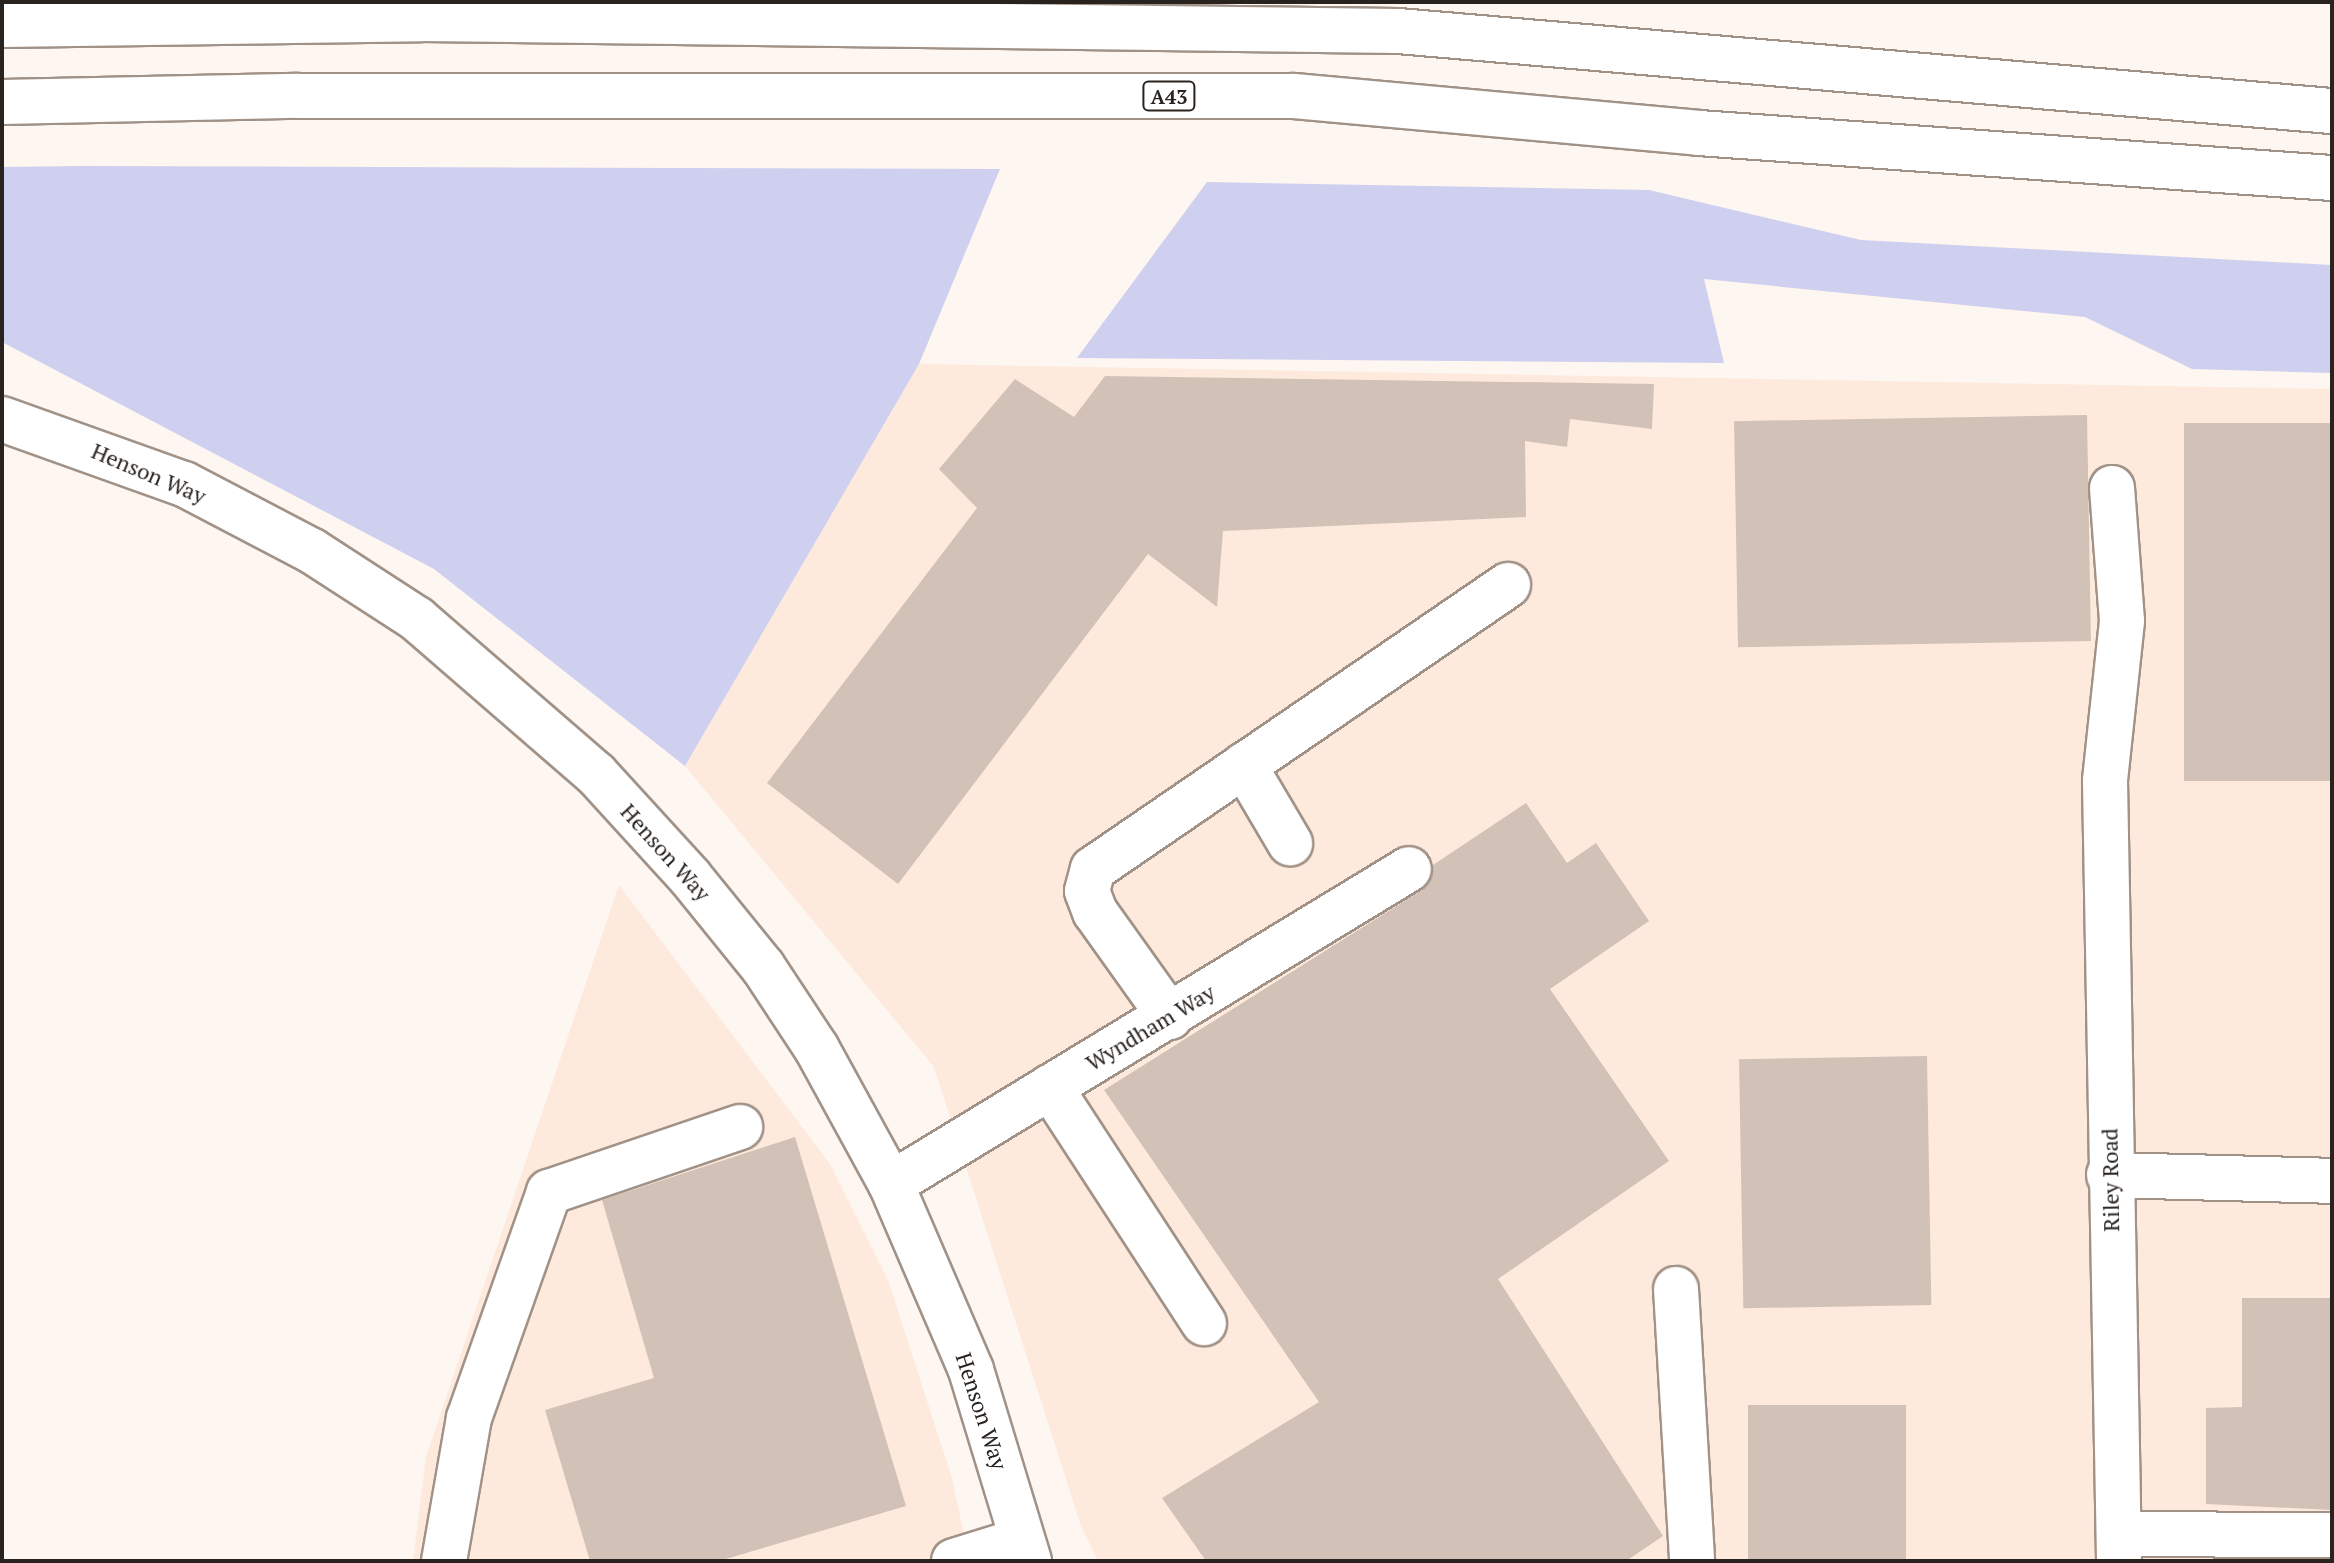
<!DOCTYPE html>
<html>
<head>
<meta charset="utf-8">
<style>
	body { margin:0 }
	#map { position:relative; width:2334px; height:1563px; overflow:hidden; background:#fdf6f1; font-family:"PT Serif",serif }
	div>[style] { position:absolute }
	.built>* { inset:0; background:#fdeadd }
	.green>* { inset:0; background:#cfcfef }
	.building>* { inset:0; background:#d1c1b6; transform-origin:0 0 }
	.roads { filter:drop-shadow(2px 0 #a19287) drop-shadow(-2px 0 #a19287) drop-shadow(0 2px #a19287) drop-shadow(0 -2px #a19287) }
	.minor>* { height:44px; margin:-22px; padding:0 22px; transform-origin:22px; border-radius:22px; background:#fff }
	.highway>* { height:44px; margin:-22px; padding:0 22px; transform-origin:22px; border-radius:22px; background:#fff }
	span { translate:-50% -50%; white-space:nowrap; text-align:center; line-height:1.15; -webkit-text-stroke:6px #fff; paint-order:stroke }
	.shield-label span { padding:2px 6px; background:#fff; border:2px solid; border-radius:6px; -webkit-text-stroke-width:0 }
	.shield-label { font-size:20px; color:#29231f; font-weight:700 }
	.street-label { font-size:22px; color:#29231f }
	.frame { position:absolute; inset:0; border:4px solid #29231f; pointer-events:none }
</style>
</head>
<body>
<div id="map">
	<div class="built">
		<i style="clip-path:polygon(919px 364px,2332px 389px,2332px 1561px,1098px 1561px,1081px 1526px,934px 1067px,685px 766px)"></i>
		<i style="clip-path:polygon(619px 885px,830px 1164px,888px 1280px,951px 1475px,970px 1561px,413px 1561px,426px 1457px)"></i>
	</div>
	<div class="green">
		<i style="clip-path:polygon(2px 167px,83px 166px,1000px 169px,919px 364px,685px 766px,434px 569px,2px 342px)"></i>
		<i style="clip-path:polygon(1207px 182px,1649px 190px,1861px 240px,2332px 265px,2332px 373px,2192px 369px,2085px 317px,1704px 279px,1724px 363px,1077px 358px)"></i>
	</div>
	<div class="building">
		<i style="clip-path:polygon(1105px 376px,1654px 384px,1652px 429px,1570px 419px,1567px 447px,1525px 441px,1526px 517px,1223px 531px,1217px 607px,1148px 554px,898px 884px,767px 783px,977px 508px,939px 469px,1015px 379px,1074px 417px)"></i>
		<i style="left:2087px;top:415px;width:226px;height:353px;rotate:89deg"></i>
		<i style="left:2184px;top:423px;width:148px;height:358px"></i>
		<i style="clip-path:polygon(1526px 803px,1567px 863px,1596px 843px,1649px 921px,1550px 989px,1669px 1161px,1498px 1279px,1663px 1536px,1626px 1561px,1206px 1561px,1162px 1498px,1319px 1402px,1104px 1090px,1422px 890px,1433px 865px)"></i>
		<i style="left:1927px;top:1056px;width:249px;height:188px;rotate:89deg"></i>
		<i style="clip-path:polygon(795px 1137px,906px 1506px,719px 1561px,590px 1561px,545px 1410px,654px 1378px,602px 1200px)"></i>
		<i style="clip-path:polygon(2242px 1298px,2332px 1298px,2332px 1510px,2206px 1504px,2206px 1408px,2242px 1407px)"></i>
		<i style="left:1906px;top:1405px;width:156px;height:158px;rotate:90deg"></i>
	</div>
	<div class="roads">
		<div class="minor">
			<i style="left:2px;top:419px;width:193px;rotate:19.7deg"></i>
			<i style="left:184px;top:484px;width:144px;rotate:27.6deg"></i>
			<i style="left:312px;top:551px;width:125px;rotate:32.9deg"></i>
			<i style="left:417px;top:619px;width:237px;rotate:40.9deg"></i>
			<i style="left:596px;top:774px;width:139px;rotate:47.6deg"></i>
			<i style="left:690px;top:877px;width:116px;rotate:51deg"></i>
			<i style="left:763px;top:967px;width:98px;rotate:56.6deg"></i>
			<i style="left:817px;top:1049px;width:154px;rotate:61.3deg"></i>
			<i style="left:891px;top:1184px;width:202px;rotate:66.7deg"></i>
			<i style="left:971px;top:1370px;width:200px;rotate:73.1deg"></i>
			<i style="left:2112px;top:488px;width:133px;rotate:85.7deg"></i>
			<i style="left:2122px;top:621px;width:161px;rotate:96.1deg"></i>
			<i style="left:2105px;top:781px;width:780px;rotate:88.97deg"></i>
			<i style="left:1244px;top:765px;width:91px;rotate:59.5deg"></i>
			<i style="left:1170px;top:1017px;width:129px;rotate:-125.5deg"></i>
			<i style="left:1095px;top:912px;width:22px;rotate:-111deg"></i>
			<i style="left:1087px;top:891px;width:23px;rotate:-75deg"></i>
			<i style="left:1093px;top:869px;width:503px;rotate:-34.39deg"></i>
			<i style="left:1050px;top:1087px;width:282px;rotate:56.9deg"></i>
			<i style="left:2109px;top:1175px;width:223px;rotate:1.5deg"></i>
			<i style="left:891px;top:1184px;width:606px;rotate:-31.3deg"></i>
			<i style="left:1676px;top:1289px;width:272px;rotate:86.6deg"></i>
			<i style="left:2119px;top:1534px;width:213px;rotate:0.3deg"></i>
			<i style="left:444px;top:1561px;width:145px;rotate:-80.1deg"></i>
			<i style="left:469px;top:1418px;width:240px;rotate:-70.5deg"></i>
			<i style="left:549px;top:1192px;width:202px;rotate:-18.8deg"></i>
			<i style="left:954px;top:1561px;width:71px;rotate:-17.2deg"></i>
		</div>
		<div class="highway">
			<i style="left:2px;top:25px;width:420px;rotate:-0.8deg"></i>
			<i style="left:422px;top:19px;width:976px;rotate:0.7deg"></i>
			<i style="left:1398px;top:31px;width:937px;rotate:4.9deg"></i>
			<i style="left:2px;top:102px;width:296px;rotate:-1.2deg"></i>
			<i style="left:298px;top:96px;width:996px"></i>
			<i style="left:1294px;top:96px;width:407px;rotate:5.2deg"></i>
			<i style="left:1699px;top:133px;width:635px;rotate:4.07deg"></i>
		</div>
	</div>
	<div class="shield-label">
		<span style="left:1169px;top:96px">A43</span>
	</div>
	<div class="street-label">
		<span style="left:149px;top:473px;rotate:23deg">Henson Way</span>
		<span style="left:666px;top:852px;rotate:48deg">Henson Way</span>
		<span style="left:1150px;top:1027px;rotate:-31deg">Wyndham Way</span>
		<span style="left:2110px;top:1180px;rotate:-91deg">Riley Road</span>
		<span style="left:982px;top:1411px;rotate:72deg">Henson Way</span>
	</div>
	<div class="frame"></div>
</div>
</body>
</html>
